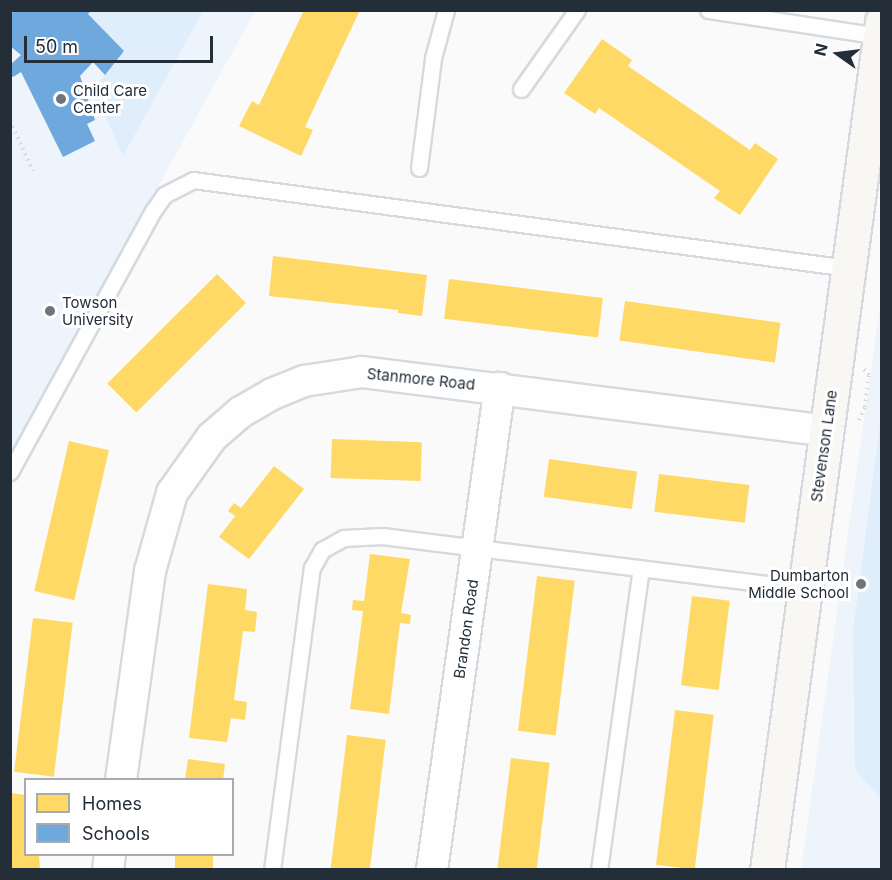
<!DOCTYPE html>
<html>
<head>
<meta charset="utf-8">
<style>
	body { margin:0 }
	#map { position:relative; width:892px; height:880px; overflow:hidden; background:#fafafa; font-family:Inter,sans-serif }
	div>[style] { position:absolute }
	.built>* { inset:0; background:#edf4fc }
	.green>* { inset:0; background:#e0edfb }
	.homes>* { inset:0; background:#ffd966; transform-origin:0 0 }
	.schools>* { inset:0; background:#6fa8dc }
	.path>* { height:4px; margin-top:-2px; transform-origin:0; background:repeating-linear-gradient(90deg,#d7d7d8 0 1.5px,transparent 0 6px) }
	.roads { filter:drop-shadow(2px 0 #d4dadf) drop-shadow(-2px 0 #d4dadf) drop-shadow(0 2px #d4dadf) drop-shadow(0 -2px #d4dadf) }
	.lane>* { height:15px; margin:-7.5px; padding:0 7.5px; transform-origin:7.5px; border-radius:7.5px; background:#fefefe }
	.street>* { height:30px; margin:-15px; padding:0 15px; transform-origin:15px; border-radius:15px; background:#fefefe }
	.secondary>* { height:33px; margin:-16.5px; padding:0 16.5px; transform-origin:16.5px; border-radius:16.5px; background:#f8f7f4 }
	.dots>* { width:16px; height:16px; translate:-50% -50%; box-sizing:border-box; border:3px solid #fff; border-radius:50% }
	span { translate:-50% -50%; white-space:nowrap; text-align:center; line-height:1.15; -webkit-text-stroke:6px #fff; paint-order:stroke }
	.poi-label { font-size:15px; color:#232e39 }
	.left { translate:0 -50%; text-align:left }
	.right { translate:-100% -50%; text-align:right }
	.street-label { font-size:15px; color:#232e39 }
	.frame { position:absolute; inset:0; border:12px solid #232e39; pointer-events:none }
	.legend { position:absolute; left:24px; top:778px; width:210px; height:78px; box-sizing:border-box; background:#fff; border:2px solid #a7abb0; margin:0; padding:8px 10px; list-style:none; font-size:18px; color:#232e39 }
	.legend li { display:flex; align-items:center; gap:12px; height:30px }
	.legend b { width:30px; border:2px solid #a7abb0 }
	.north { position:absolute; left:808px; top:24px; width:60px; height:60px; -webkit-text-stroke:4px #fff; paint-order:stroke; rotate:284deg; font-size:16px; font-weight:700; line-height:24px; text-align:center; color:#232e39 }
	.north::after { content:''; display:block; margin:auto; width:21px; height:27px; background:#232e39; clip-path:polygon(50% 0,100% 100%,50% 72%,0 100%) }
	.scale { position:absolute; left:24px; top:36px; width:189px; height:27px; box-sizing:border-box; border:3px solid #232e39; border-top:0; padding-left:8px; font-size:18px; line-height:21px; white-space:nowrap; color:#232e39; -webkit-text-stroke:4px #fff; paint-order:stroke }
</style>
</head>
<body>
<div id="map">
	<div class="built">
		<i style="clip-path:polygon(11px 11px,255px 11px,11px 453px)"></i>
		<i style="clip-path:polygon(881px 298px,881px 869px,801px 869px)"></i>
	</div>
	<div class="green">
		<i style="clip-path:polygon(91px 10px,203px 11px,123px 156px,93px 89px,124px 51px,88px 14px)"></i>
		<i style="clip-path:polygon(881px 417px,882px 799px,881px 799px,855px 770px,853px 631px)"></i>
	</div>
	<div class="homes">
		<i style="clip-path:polygon(304px 10px,360px 10px,305px 127px,313px 130px,301px 156px,239px 126px,252px 101px,259px 105px)"></i>
		<i style="clip-path:polygon(602px 39px,632px 60px,628px 66px,750px 150px,755px 143px,778px 159px,740px 215px,714px 198px,720px 191px,599px 108px,595px 114px,564px 93px)"></i>
		<i style="clip-path:polygon(273px 256px,427px 275px,422px 316px,398px 313px,398px 310px,269px 296px)"></i>
		<i style="left:217px;top:274px;width:41px;height:155px;rotate:45deg"></i>
		<i style="left:449px;top:279px;width:155px;height:40px;rotate:7deg"></i>
		<i style="left:625px;top:301px;width:157px;height:40px;rotate:8deg"></i>
		<i style="left:332px;top:439px;width:90px;height:39px;rotate:2deg"></i>
		<i style="left:69px;top:441px;width:41px;height:154px;rotate:13deg"></i>
		<i style="left:549px;top:459px;width:89px;height:38px;rotate:8deg"></i>
		<i style="clip-path:polygon(274px 466px,304px 489px,249px 559px,219px 537px,235px 516px,228px 511px,234px 503px,241px 508px)"></i>
		<i style="left:659px;top:474px;width:91px;height:38px;rotate:7deg"></i>
		<i style="clip-path:polygon(370px 554px,410px 559px,401px 613px,411px 615px,410px 624px,400px 623px,389px 714px,350px 709px,363px 611px,352px 610px,353px 600px,364px 601px)"></i>
		<i style="left:537px;top:576px;width:38px;height:156px;rotate:7deg"></i>
		<i style="clip-path:polygon(208px 584px,247px 589px,245px 610px,257px 612px,255px 632px,243px 631px,234px 700px,247px 702px,245px 720px,231px 718px,227px 742px,189px 738px)"></i>
		<i style="left:692px;top:596px;width:38px;height:90px;rotate:7deg"></i>
		<i style="left:33px;top:618px;width:40px;height:155px;rotate:7deg"></i>
		<i style="left:675px;top:710px;width:39px;height:156px;rotate:7deg"></i>
		<i style="left:347px;top:735px;width:39px;height:136px;rotate:7deg"></i>
		<i style="left:511px;top:758px;width:39px;height:113px;rotate:7deg"></i>
		<i style="clip-path:polygon(188px 759px,225px 764px,223px 780px,185px 780px)"></i>
		<i style="clip-path:polygon(10px 793px,26px 795px,26px 854px,39px 854px,40px 870px,10px 870px)"></i>
		<i style="left:175px;top:854px;width:38px;height:16px"></i>
	</div>
	<div class="schools">
		<i style="clip-path:polygon(15px 10px,91px 10px,88px 14px,124px 51px,105px 75px,93px 62px,80px 76px,95px 120px,87px 124px,95px 141px,63px 157px,21px 72px,13px 77px,10px 74px,10px 65px,21px 55px,10px 46px,10px 15px)"></i>
	</div>
	<div class="path">
		<i style="left:10px;top:121px;width:55px;rotate:65.3deg"></i>
		<i style="left:859px;top:420px;width:14px;rotate:-65deg"></i>
		<i style="left:865px;top:407px;width:32px;rotate:-83deg"></i>
		<i style="left:869px;top:375px;width:8px;rotate:-130deg"></i>
	</div>
	<div class="roads">
		<div class="lane">
			<i style="left:708px;top:10px;width:174px;rotate:8.6deg"></i>
			<i style="left:521px;top:89px;width:97px;rotate:-54.7deg"></i>
			<i style="left:419px;top:168px;width:111px;rotate:-82.7deg"></i>
			<i style="left:433px;top:58px;width:50px;rotate:-74.8deg"></i>
			<i style="left:10px;top:472px;width:298px;rotate:-61.3deg"></i>
			<i style="left:153px;top:211px;width:19px;rotate:-55deg"></i>
			<i style="left:164px;top:195px;width:33px;rotate:-27deg"></i>
			<i style="left:193px;top:180px;width:661px;rotate:7.65deg"></i>
			<i style="left:272px;top:870px;width:305px;rotate:-82.5deg"></i>
			<i style="left:312px;top:568px;width:21px;rotate:-61deg"></i>
			<i style="left:322px;top:550px;width:25px;rotate:-29deg"></i>
			<i style="left:344px;top:538px;width:38px;rotate:-3deg"></i>
			<i style="left:382px;top:536px;width:426px;rotate:7.1deg"></i>
			<i style="left:599px;top:870px;width:304px;rotate:-82.1deg"></i>
		</div>
		<div class="street">
			<i style="left:121px;top:780px;width:211px;rotate:-82.1deg"></i>
			<i style="left:150px;top:571px;width:81px;rotate:-74.2deg"></i>
			<i style="left:172px;top:493px;width:69px;rotate:-54.5deg"></i>
			<i style="left:212px;top:437px;width:38px;rotate:-41deg"></i>
			<i style="left:241px;top:412px;width:36px;rotate:-30deg"></i>
			<i style="left:272px;top:394px;width:35px;rotate:-22deg"></i>
			<i style="left:304px;top:381px;width:59px;rotate:-8.8deg"></i>
			<i style="left:362px;top:372px;width:468px;rotate:7.2deg"></i>
			<i style="left:108px;top:870px;width:16px;rotate:-83deg"></i>
			<i style="left:432px;top:870px;width:487px;rotate:-82deg"></i>
		</div>
		<div class="secondary">
			<i style="left:767px;top:870px;width:856px;rotate:-82.28deg"></i>
		</div>
	</div>
	<div class="dots">
		<i style="left:61px;top:99px;background:#6e757d"></i>
		<i style="left:50px;top:311px;background:#6e757d"></i>
		<i style="left:861px;top:584px;background:#6e757d"></i>
	</div>
	<div class="poi-label">
		<span class="left" style="left:73px;top:99px">Child Care<br>Center</span>
		<span class="left" style="left:62px;top:311px">Towson<br>University</span>
		<span class="right" style="left:849px;top:584px">Dumbarton<br>Middle School</span>
	</div>
	<div class="street-label">
		<span style="left:421px;top:379px;rotate:6deg">Stanmore Road</span>
		<span style="left:824px;top:446px;rotate:-82deg">Stevenson Lane</span>
		<span style="left:466px;top:629px;rotate:-82deg">Brandon Road</span>
	</div>
	<div class="frame"></div>
	<ul class="legend">
	<li><b style="height:16px;background:#ffd966"></b>Homes</li>
	<li><b style="height:16px;background:#6fa8dc"></b>Schools</li>
	</ul>
	<div class="north">N</div>
	<div class="scale">50 m</div>
</div>
</body>
</html>
